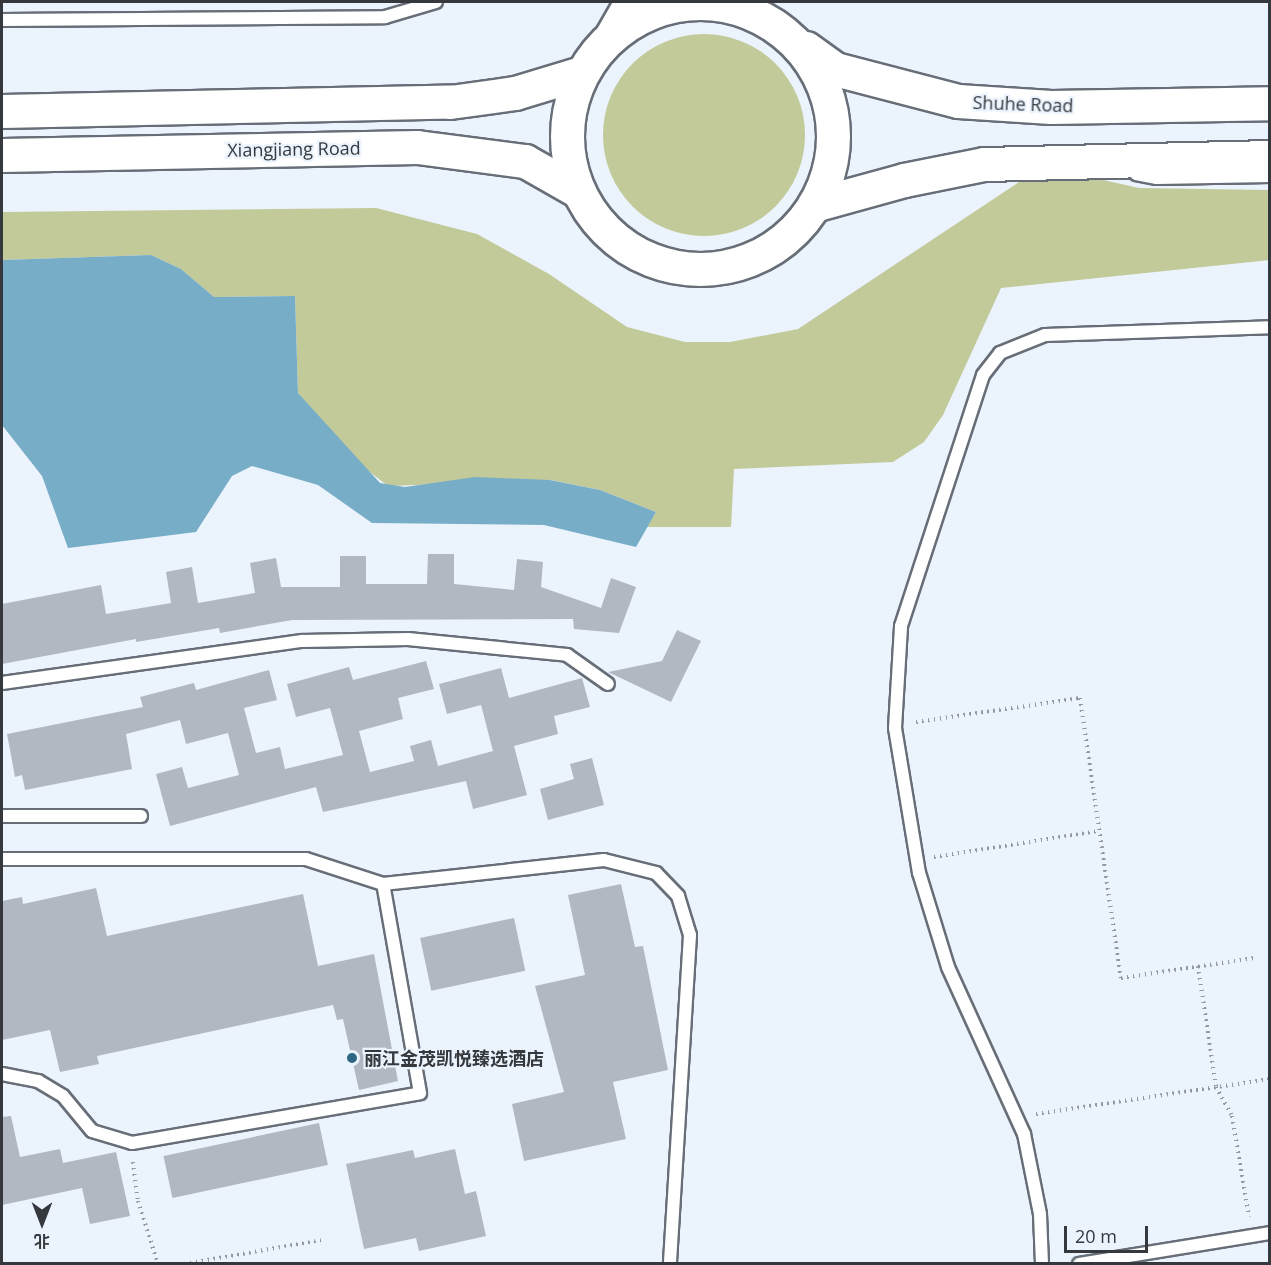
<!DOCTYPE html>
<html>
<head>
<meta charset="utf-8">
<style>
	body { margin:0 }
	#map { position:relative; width:1271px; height:1265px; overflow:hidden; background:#ebf3fd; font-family:"Open Sans","Noto Sans SC",sans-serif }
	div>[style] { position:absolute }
	.green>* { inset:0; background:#c2ca9a }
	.round { border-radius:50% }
	.water>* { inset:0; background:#77adc6 }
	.building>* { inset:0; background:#b1b8c2; transform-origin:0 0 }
	.path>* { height:4px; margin-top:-2px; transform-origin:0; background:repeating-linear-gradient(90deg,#9399a0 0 1.5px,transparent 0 6px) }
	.roads { filter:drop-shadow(2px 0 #676e77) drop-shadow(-2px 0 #676e77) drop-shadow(0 2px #676e77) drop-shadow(0 -2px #676e77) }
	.lane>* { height:12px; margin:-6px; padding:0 6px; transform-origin:6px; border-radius:6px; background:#fff }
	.secondary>* { height:33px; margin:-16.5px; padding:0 16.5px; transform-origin:16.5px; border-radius:16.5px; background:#fff }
	.primary>* { height:33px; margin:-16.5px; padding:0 16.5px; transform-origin:16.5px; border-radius:16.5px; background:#fff }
	.primary>.ring { margin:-16.5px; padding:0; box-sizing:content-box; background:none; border:33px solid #fff; border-radius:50% }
	.dots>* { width:16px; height:16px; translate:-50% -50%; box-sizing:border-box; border:3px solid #ebf3fd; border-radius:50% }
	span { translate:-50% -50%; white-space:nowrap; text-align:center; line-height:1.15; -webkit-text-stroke:4.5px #ebf3fd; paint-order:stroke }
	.street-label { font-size:18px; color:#35383c }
	.poi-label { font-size:18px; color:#35383c; font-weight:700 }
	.left { translate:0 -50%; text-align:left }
	.frame { position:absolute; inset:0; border:3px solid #35383c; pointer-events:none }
	.north { position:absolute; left:12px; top:1193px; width:60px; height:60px; -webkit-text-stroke:4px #ebf3fd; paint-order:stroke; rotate:180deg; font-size:16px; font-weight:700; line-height:24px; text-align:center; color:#35383c }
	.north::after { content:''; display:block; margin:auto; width:21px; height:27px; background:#35383c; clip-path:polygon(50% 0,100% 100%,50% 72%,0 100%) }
	.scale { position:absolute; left:1064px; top:1226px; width:84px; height:27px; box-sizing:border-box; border:3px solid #35383c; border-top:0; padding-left:8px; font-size:18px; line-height:21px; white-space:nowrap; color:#35383c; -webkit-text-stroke:4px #ebf3fd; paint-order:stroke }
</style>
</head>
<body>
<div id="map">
	<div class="green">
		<i class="round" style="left:603px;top:34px;width:202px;height:202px"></i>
		<i style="clip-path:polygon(1090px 177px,1139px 188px,1269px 190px,1270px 260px,1001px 288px,943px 415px,924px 442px,893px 462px,734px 469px,731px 527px,647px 527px,656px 512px,600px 490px,551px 480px,388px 486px,357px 462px,298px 393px,295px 296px,214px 297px,181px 269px,151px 255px,2px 260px,2px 212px,376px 208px,477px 234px,549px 274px,627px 327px,685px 342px,730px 342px,798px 329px,1025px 178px)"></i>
	</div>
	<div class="water">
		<i style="clip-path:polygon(151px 255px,181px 269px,214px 297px,295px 296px,298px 393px,380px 483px,405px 487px,475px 477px,550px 480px,600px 490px,656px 512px,636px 547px,544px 525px,372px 523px,318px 485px,252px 466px,232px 476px,196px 532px,68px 548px,42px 476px,2px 425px,2px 260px)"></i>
	</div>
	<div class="building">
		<i style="clip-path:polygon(428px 554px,454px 554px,454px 584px,514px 590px,517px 559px,543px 562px,541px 587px,601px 608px,611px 578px,636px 587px,619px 633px,574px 629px,573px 619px,292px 620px,220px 633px,219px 628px,136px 642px,136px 639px,2px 664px,2px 604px,101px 585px,106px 614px,171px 603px,166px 572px,192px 567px,198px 603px,255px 593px,250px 563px,276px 558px,281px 587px,340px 587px,340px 556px,366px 556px,366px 584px,427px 584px)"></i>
		<i style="clip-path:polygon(677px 630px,701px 641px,671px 702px,608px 672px,662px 661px)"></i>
		<i style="clip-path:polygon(426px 661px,434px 689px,398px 698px,403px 719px,359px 731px,370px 772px,414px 761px,410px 746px,431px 740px,438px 766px,493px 751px,481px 705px,447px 714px,439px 684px,501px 668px,509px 698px,582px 678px,590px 707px,554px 716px,558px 734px,514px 746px,527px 795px,473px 809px,466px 781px,323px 812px,316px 787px,170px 826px,156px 774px,182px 767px,188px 788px,239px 775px,228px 733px,186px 744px,180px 720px,126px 734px,132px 769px,25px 790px,22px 775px,15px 777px,7px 734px,143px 707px,140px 697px,194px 683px,196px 690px,269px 670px,277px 700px,244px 708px,256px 753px,280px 747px,285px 769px,343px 755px,330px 708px,296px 717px,287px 684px,349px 667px,353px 680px)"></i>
		<i style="clip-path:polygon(592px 758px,604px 805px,548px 820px,540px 789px,574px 779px,570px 764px)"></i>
		<i style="clip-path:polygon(621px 884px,635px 947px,643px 946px,668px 1070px,613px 1082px,626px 1139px,524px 1161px,512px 1104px,564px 1092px,535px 986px,585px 975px,568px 895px)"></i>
		<i style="clip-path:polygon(96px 888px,107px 936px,303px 894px,318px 966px,374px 954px,398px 1081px,359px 1090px,343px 1019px,337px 1020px,333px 1005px,97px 1056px,99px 1064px,60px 1072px,50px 1030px,2px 1040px,2px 901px,22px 897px,23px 904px)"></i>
		<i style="left:514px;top:918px;width:54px;height:96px;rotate:78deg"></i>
		<i style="clip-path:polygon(11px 1116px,20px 1157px,60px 1149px,63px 1163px,116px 1152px,130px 1216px,90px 1224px,82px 1188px,2px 1205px,2px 1117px)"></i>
		<i style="left:319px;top:1123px;width:43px;height:159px;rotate:78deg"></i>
		<i style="clip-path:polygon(455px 1149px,465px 1194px,476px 1191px,486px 1236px,419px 1251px,416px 1238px,364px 1249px,346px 1164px,413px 1150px,415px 1158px)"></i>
	</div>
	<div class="path">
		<i style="left:916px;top:722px;width:166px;rotate:-8.3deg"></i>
		<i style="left:1080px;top:698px;width:283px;rotate:81.7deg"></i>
		<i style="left:1121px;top:978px;width:135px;rotate:-8.5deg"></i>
		<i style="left:934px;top:857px;width:167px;rotate:-9deg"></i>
		<i style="left:1198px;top:966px;width:122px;rotate:81.5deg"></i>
		<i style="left:1216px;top:1087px;width:33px;rotate:61deg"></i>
		<i style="left:1232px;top:1116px;width:102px;rotate:80.4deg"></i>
		<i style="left:1036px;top:1114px;width:237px;rotate:-8.5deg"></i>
		<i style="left:133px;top:1162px;width:39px;rotate:83deg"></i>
		<i style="left:138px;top:1201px;width:66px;rotate:72.4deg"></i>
		<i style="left:184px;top:1264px;width:139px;rotate:-9.9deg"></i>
	</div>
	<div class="roads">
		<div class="lane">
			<i style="left:2px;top:20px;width:383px;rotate:-0.4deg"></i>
			<i style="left:385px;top:17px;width:53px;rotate:-16.4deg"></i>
			<i style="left:1136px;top:174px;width:21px;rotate:11deg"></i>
			<i style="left:1157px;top:178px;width:113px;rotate:-1deg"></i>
			<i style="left:2px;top:683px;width:303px;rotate:-8deg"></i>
			<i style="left:302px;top:641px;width:106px;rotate:-1.1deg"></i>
			<i style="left:408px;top:639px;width:160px;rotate:5.7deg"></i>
			<i style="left:567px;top:655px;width:50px;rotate:35.3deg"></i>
			<i style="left:2px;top:816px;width:139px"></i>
			<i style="left:2px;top:859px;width:304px"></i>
			<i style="left:306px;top:859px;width:81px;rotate:18deg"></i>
			<i style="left:383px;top:884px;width:222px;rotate:-6.2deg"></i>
			<i style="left:604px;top:860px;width:54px;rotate:14deg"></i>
			<i style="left:656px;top:873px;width:32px;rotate:46deg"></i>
			<i style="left:678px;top:896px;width:41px;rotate:72.9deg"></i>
			<i style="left:690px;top:935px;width:330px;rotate:93.5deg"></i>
			<i style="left:2px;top:1074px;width:37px;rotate:11deg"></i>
			<i style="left:38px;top:1081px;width:29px;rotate:31deg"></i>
			<i style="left:63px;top:1096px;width:45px;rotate:50.4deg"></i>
			<i style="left:92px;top:1131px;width:42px;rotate:16.7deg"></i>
			<i style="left:132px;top:1143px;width:292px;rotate:-9.8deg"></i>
			<i style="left:420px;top:1093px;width:212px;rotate:-100deg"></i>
			<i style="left:1042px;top:1264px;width:50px;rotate:-92.3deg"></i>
			<i style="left:1040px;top:1214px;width:82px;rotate:-101.3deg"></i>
			<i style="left:1024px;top:1134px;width:183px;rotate:-114.5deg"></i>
			<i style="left:948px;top:967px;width:98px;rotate:-107.1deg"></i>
			<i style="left:919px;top:873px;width:147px;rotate:-99.4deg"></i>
			<i style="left:895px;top:728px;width:102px;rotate:-86.6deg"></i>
			<i style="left:901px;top:626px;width:264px;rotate:-71.9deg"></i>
			<i style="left:983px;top:375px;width:28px;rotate:-52deg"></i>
			<i style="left:1000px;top:353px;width:48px;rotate:-21.8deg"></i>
			<i style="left:1045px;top:335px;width:225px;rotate:-2deg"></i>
			<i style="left:1079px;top:1264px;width:193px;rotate:-9.2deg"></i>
		</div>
		<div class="secondary">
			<i style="left:746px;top:2px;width:12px;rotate:66deg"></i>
			<i style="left:612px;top:35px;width:38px;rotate:-60deg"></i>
		</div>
		<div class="primary">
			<i class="ring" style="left:567px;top:3px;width:233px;height:233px"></i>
			<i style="left:806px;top:48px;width:36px;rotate:36deg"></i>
			<i style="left:835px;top:69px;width:127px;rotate:14.6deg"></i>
			<i style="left:958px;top:101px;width:93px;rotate:3.7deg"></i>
			<i style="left:1051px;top:107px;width:219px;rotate:-1deg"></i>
			<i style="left:2px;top:111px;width:448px;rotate:-1.2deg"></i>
			<i style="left:450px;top:102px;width:66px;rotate:-7.9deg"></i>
			<i style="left:515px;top:93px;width:69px;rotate:-16.9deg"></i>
			<i style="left:2px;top:155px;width:415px;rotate:-1.1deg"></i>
			<i style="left:417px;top:147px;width:109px;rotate:7.4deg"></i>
			<i style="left:525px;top:161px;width:61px;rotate:29.5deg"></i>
			<i style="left:817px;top:204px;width:90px;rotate:-15.4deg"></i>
			<i style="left:904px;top:180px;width:82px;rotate:-11.3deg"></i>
			<i style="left:984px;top:164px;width:286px;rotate:-1.4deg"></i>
		</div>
	</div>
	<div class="dots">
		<i style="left:352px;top:1058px;background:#2c6980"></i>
	</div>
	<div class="street-label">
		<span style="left:1023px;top:104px;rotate:2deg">Shuhe Road</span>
		<span style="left:294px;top:149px;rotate:-1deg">Xiangjiang Road</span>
	</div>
	<div class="poi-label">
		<span class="left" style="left:364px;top:1058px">丽江金茂凯悦臻选酒店</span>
	</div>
	<div class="frame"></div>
	<div class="north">北</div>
	<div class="scale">20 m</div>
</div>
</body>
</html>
